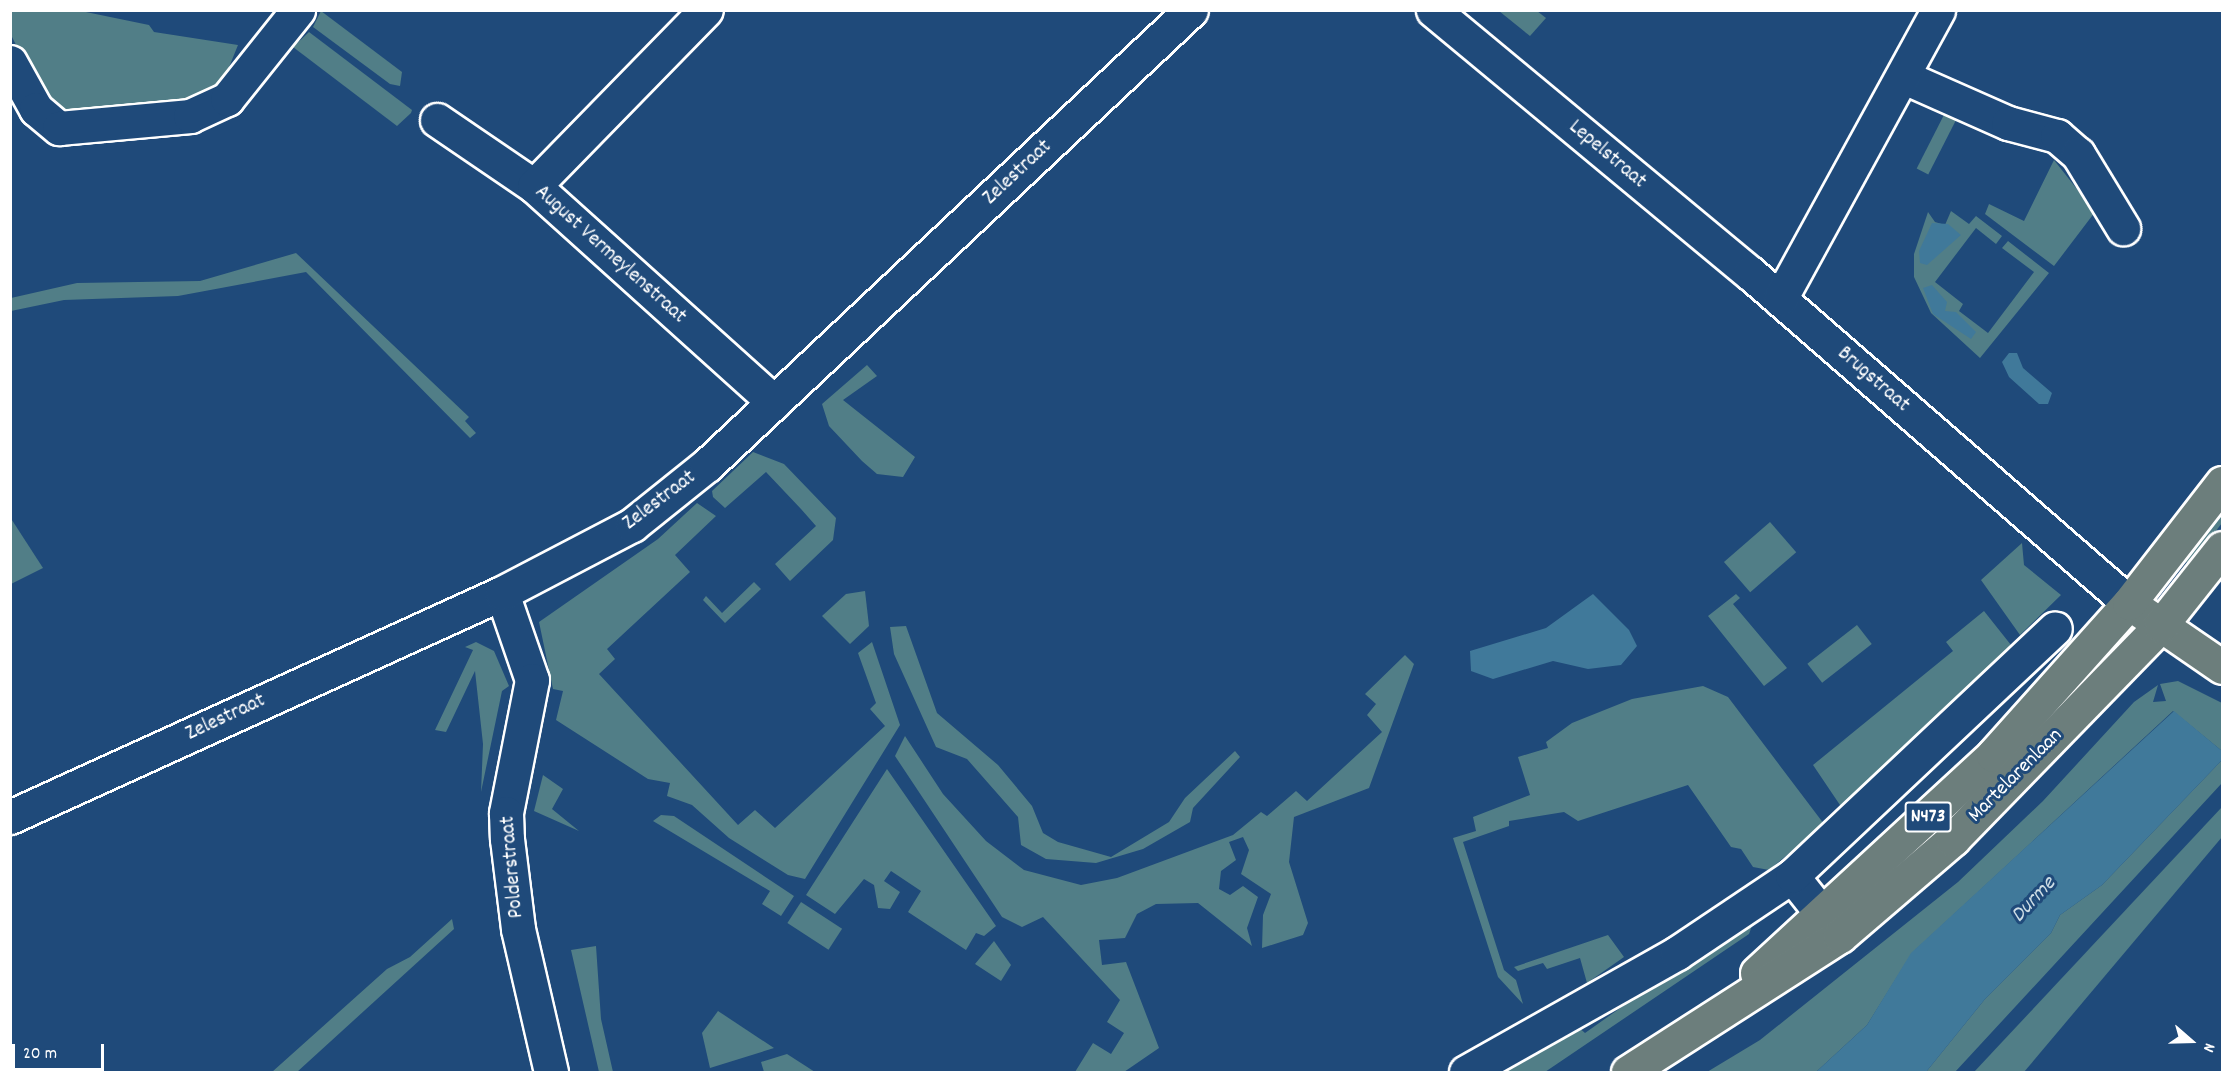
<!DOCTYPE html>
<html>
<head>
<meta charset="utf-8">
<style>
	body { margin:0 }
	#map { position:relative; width:2233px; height:1083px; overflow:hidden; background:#1f4a7a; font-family:Dekko,sans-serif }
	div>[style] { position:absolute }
	.green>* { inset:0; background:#517e87; transform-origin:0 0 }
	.water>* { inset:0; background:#40799a }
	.roads { filter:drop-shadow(2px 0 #fff) drop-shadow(-2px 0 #fff) drop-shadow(0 2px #fff) drop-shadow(0 -2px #fff) }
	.minor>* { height:33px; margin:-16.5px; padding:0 16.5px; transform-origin:16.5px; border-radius:16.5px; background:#1f4a7a }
	.major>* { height:33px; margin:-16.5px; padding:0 16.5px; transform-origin:16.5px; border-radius:16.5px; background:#6c7e7c }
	span { translate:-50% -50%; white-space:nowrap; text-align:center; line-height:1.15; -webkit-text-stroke:6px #1f4a7a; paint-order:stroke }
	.shield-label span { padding:2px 4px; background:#1f4a7a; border:2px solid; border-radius:4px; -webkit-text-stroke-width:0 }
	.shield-label { font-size:20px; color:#fff; font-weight:700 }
	.street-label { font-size:21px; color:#fff }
	.water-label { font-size:22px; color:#cfdee6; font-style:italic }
	.frame { position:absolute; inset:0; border:12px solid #fff; pointer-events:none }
	.north { position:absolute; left:2161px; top:1011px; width:60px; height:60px; -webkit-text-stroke:4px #1f4a7a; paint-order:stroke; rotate:110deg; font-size:16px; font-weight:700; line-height:24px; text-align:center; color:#fff }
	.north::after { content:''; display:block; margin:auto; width:21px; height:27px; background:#fff; clip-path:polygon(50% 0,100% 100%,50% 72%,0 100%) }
	.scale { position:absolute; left:12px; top:1044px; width:92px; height:27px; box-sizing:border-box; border:3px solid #fff; border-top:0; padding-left:8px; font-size:18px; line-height:21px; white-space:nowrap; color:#fff; -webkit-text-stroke:4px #1f4a7a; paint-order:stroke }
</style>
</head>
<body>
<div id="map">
	<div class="green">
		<i style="clip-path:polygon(10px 11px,81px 11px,149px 25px,154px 32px,238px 45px,221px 87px,207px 98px,71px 119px,42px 96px,12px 37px)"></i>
		<i style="clip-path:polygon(321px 11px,402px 72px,400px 86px,390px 84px,313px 27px)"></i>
		<i style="clip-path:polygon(1499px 11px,1537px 11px,1546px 18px,1530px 36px)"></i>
		<i style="clip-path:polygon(309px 32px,412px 110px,411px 113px,397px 126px,293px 47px)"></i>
		<i style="left:1948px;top:107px;width:13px;height:69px;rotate:27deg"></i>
		<i style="clip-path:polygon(2054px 160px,2095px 212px,2054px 266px,1985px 214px,1989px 204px,2024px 221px)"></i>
		<i style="clip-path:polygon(1951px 211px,1969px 224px,1976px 216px,2002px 236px,1996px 244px,1976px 228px,1935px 282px,1963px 304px,1959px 311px,1988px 333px,2034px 272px,2002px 248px,2008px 241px,2049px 273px,1980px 358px,1931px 313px,1914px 277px,1914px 254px,1928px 212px,1935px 222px,1945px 225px)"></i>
		<i style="clip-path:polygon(296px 253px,469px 417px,465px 421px,476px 433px,470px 438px,306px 272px,178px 296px,64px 300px,11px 311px,11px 298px,77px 283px,200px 281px)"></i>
		<i style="clip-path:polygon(867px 365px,877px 376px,843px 400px,915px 457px,903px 477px,877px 474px,862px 461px,829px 426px,822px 404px)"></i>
		<i style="clip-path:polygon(753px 452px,784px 464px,836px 518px,833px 540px,790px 581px,775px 564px,816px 526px,801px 509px,766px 472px,725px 508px,713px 497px,712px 491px)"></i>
		<i style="clip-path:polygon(697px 503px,716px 516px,675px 555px,690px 572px,607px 649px,615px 659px,599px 674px,738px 825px,755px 810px,775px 828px,885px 726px,870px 709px,876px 703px,858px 653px,872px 642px,900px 725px,805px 879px,788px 875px,729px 838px,692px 805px,667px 796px,670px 783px,648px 779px,556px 720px,563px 691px,553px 689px,539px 622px,658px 539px)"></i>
		<i style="clip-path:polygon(2222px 509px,2222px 523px,2190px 565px,2183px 559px)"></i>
		<i style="clip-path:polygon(10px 517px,43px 568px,11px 584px,10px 584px)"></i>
		<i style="left:1770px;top:522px;width:40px;height:61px;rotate:49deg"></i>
		<i style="clip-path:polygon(2022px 543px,2024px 565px,2061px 595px,2020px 635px,1981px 580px)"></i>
		<i style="clip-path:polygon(754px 582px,761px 589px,725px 623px,703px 600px,706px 596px,722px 613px)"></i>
		<i style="clip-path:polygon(865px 591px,869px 626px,850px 644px,822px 616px,846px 594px)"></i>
		<i style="clip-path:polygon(1736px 594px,1740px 598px,1733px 604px,1787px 668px,1764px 686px,1708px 616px)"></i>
		<i style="clip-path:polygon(1984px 611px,2011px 645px,1842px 808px,1813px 765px,1953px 651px,1946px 642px)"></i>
		<i style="left:1857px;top:625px;width:24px;height:63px;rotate:52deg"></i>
		<i style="clip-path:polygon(906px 626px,937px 713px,998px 765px,1032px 806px,1043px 833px,1058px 842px,1111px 857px,1169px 822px,1185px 798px,1235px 751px,1240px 757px,1193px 808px,1190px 822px,1143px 849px,1096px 863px,1046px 859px,1021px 845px,1018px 817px,967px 759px,936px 747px,894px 654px,890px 627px)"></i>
		<i style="clip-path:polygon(476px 642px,494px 651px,509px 686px,502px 691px,481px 792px,483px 744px,475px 671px,446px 732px,435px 730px,473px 650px,465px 647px)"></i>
		<i style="clip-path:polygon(1405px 655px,1414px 664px,1369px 788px,1294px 817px,1289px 862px,1308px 923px,1303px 935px,1262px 948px,1263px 915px,1271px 894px,1241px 874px,1249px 850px,1243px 837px,1229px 842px,1236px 860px,1221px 871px,1219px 889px,1230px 895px,1243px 886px,1258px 897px,1247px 928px,1252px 946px,1198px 903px,1156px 904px,1137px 914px,1125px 938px,1099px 940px,1102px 965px,1126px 962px,1159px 1048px,1124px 1072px,1075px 1072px,1093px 1043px,1111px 1054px,1124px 1033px,1107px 1022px,1120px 1000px,1043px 917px,1022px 927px,1002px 917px,895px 756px,905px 736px,943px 794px,986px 841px,1024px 870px,1081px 885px,1117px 878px,1233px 835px,1261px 812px,1267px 816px,1296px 791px,1307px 801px,1382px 732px,1367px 715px,1376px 704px,1365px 694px)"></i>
		<i style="clip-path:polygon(2178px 681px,2222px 703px,2222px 751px,2173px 711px,1912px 953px,1867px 1025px,1816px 1072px,1707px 1072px,1760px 1040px,1958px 882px,2043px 801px,2134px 702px,2158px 685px,2153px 702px,2166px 701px,2160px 684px)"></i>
		<i style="clip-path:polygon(1703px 686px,1728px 697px,1824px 824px,1769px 870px,1753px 867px,1741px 849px,1731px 847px,1688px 785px,1578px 821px,1564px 812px,1509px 821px,1509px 826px,1463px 842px,1504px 970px,1516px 980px,1523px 1004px,1498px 977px,1453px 838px,1476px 831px,1473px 817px,1530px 795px,1518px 757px,1548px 748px,1546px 742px,1572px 723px,1632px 699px)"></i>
		<i style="clip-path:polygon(2222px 760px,2222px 783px,1955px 1072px,1926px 1072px,1985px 999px,2051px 933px,2060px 915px,2102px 885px)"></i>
		<i style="clip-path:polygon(887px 769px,996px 926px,984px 936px,976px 933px,966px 950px,908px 912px,921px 891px,891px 871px,884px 881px,900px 892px,890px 909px,878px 908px,874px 885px,864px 879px,835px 914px,806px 895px)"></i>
		<i style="clip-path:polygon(543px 775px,563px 789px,552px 809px,579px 831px,534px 811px)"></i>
		<i style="clip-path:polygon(2222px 807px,2222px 837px,2024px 1072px,1974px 1072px)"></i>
		<i style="clip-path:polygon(661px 815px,674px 816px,794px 896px,781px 916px,762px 904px,770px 891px,653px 821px)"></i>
		<i style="left:801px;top:902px;width:49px;height:25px;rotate:33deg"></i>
		<i style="clip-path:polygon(1756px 915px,1749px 934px,1545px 1072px,1485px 1072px,1577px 1026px,1585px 1033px,1725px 934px,1732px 937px)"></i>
		<i style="clip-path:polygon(452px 919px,454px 929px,297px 1072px,272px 1072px,387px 969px,410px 957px)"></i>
		<i style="clip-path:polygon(1608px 935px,1624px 957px,1587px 983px,1580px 958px,1547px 969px,1543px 963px,1518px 971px,1514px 967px)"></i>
		<i style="clip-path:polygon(994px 941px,1011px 965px,1001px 981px,975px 964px)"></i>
		<i style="clip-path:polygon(596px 946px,601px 1019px,613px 1072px,599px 1072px,571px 950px)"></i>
		<i style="clip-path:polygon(718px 1011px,774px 1048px,710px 1068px,702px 1033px)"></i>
		<i style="clip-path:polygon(787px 1054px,815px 1072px,764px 1072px,761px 1062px)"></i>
	</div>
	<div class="water">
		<i style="clip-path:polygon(1932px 223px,1948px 224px,1961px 235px,1927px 265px,1920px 263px,1919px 251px)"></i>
		<i style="clip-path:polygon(1932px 285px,1947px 302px,1945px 311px,1956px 312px,1976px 332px,1971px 339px,1933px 314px,1923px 288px)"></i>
		<i style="clip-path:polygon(2009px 353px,2017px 353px,2023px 368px,2052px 393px,2048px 404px,2039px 404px,2009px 377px,2002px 362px)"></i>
		<i style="clip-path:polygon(1593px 594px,1629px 630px,1637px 646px,1621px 665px,1588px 669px,1553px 661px,1493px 679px,1471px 671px,1470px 651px,1546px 628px)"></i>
		<i style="clip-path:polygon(2174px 711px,2222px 751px,2222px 760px,2102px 885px,2060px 915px,2051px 933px,1985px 999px,1926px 1072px,1816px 1072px,1867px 1025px,1911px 953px)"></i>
	</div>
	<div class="roads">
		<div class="minor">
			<i style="left:1433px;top:10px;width:412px;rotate:39.7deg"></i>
			<i style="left:1750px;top:273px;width:503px;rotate:41.05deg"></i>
			<i style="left:10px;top:62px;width:54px;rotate:61deg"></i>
			<i style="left:36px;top:109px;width:30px;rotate:40deg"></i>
			<i style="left:59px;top:128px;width:132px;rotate:-5.2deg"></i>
			<i style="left:190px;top:116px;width:41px;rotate:-24.7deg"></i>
			<i style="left:227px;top:99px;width:114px;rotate:-51.4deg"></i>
			<i style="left:1904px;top:77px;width:114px;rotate:23.9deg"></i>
			<i style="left:2008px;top:123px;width:51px;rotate:14.9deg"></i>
			<i style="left:2057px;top:136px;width:28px;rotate:41deg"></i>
			<i style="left:2078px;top:154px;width:87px;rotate:58.7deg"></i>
			<i style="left:437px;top:120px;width:117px;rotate:34.2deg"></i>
			<i style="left:534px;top:186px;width:323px;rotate:42deg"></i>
			<i style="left:534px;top:186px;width:246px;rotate:-45.7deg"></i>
			<i style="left:1780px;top:299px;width:329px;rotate:-61.3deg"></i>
			<i style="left:502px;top:593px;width:92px;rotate:71deg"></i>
			<i style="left:532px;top:680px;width:136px;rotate:101.1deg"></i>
			<i style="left:506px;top:813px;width:26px;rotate:88deg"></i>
			<i style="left:507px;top:839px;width:91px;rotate:83deg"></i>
			<i style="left:518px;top:929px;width:147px;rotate:77deg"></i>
			<i style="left:10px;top:817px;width:541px;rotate:-24.48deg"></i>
			<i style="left:502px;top:593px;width:147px;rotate:-27.6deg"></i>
			<i style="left:632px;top:525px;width:96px;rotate:-38.7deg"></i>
			<i style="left:707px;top:465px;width:664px;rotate:-43.23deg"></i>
			<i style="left:1792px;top:876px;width:48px;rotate:51.7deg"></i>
			<i style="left:1466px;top:1072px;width:242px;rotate:-29.4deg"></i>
			<i style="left:1677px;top:953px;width:138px;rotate:-33.8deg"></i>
			<i style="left:1792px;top:876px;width:361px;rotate:-43.3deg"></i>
		</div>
		<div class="major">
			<i style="left:2142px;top:612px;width:97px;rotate:34.5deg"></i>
			<i style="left:1757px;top:973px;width:321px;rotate:-42.7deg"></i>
			<i style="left:1993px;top:755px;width:204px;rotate:-48.2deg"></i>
			<i style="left:2129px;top:603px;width:152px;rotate:-52.2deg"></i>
			<i style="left:1628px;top:1072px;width:252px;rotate:-32.7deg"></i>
			<i style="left:1840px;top:936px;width:149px;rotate:-40.6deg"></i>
			<i style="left:1953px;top:839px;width:298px;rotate:-45.8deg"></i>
			<i style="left:2161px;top:625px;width:98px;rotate:-51.6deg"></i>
		</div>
	</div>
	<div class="shield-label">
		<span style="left:1928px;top:817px">N473</span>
	</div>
	<div class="street-label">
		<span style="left:1607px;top:155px;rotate:40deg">Lepelstraat</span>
		<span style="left:1018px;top:173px;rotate:-43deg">Zelestraat</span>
		<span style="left:610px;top:255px;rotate:42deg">August Vermeylenstraat</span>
		<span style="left:1873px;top:380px;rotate:41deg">Brugstraat</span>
		<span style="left:660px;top:501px;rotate:-37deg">Zelestraat</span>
		<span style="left:226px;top:718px;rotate:-25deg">Zelestraat</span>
		<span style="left:2016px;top:776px;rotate:-45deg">Martelarenlaan</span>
		<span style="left:513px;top:867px;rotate:-95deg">Polderstraat</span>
	</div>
	<div class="water-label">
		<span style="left:2034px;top:900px;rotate:-47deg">Durme</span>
	</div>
	<div class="frame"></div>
	<div class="north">N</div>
	<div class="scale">20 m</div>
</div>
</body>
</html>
